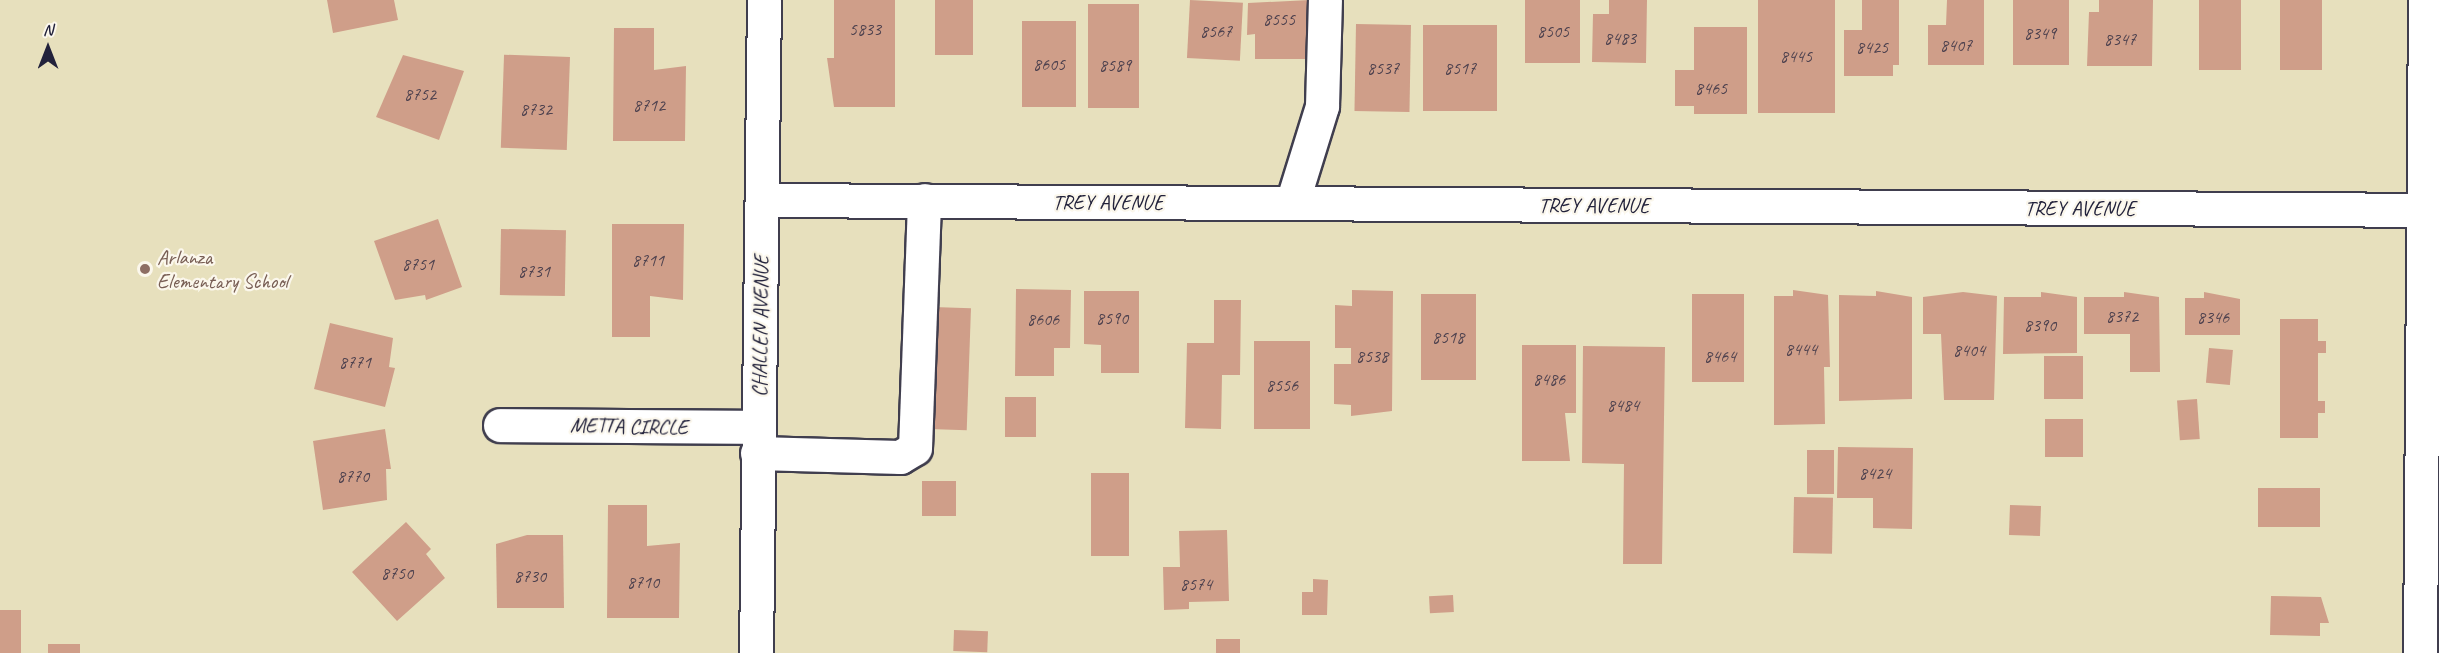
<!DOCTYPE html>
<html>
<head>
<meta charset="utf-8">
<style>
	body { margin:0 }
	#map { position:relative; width:2439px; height:653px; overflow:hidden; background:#e7e0bd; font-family:Caveat,sans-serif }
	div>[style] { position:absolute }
	.building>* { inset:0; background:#cf9e89; transform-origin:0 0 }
	.roads { filter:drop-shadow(2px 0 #403e4e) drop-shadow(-2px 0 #403e4e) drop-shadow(0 2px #403e4e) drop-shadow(0 -2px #403e4e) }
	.minor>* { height:33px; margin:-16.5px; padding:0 16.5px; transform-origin:16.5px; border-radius:16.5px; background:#fff }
	.dots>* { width:16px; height:16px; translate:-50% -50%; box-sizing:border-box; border:3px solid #fbf7ec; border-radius:50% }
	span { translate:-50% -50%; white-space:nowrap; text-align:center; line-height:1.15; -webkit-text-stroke:4.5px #fbf7ec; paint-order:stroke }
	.number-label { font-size:18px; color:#4d414e }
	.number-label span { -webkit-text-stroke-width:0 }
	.street-label { font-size:21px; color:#22223b }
	.education-label { font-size:21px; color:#785e54 }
	.left { translate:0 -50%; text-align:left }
	.north { position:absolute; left:18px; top:18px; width:60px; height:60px; -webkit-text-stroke:4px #fbf7ec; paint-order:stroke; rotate:0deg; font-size:16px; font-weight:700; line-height:24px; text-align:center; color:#22223b }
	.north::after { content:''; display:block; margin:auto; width:21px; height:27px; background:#22223b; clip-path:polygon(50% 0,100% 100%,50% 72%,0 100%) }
</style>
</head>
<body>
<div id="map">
	<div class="building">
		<i style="clip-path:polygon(327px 0,394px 0,398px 20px,333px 33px)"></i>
		<i style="clip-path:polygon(834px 0,895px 0,895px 107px,834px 107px,827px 58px,834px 58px)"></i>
		<i style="left:935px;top:0;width:38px;height:55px"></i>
		<i style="left:1190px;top:0;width:53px;height:58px;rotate:3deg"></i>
		<i style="clip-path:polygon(1310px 0,1309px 59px,1255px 59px,1255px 34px,1247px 35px,1248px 3px)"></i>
		<i style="left:1525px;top:0;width:55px;height:63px"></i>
		<i style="clip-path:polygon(1609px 0,1647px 0,1646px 63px,1592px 62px,1593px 14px,1609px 14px)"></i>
		<i style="left:1758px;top:0;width:77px;height:113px"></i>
		<i style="clip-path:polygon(1862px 0,1899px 0,1899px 65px,1893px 65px,1893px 76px,1844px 76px,1844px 30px,1862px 30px)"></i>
		<i style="clip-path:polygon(1947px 0,1984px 0,1984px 65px,1928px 65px,1928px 25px,1946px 25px)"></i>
		<i style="left:2013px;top:0;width:56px;height:65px"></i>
		<i style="clip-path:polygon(2099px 0,2153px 0,2152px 66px,2087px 66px,2089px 12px,2099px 12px)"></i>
		<i style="left:2199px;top:0;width:42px;height:70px"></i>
		<i style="left:2280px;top:0;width:42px;height:70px"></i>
		<i style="left:1088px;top:4px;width:51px;height:104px"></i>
		<i style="left:1022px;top:21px;width:54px;height:86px"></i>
		<i style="left:1356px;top:24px;width:55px;height:87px;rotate:1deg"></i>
		<i style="left:1423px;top:25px;width:74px;height:86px"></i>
		<i style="clip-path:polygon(1694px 27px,1747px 27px,1747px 114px,1694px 114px,1694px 106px,1675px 106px,1675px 70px,1694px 70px)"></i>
		<i style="clip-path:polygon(614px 28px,654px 28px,654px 70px,686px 66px,685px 141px,613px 141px)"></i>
		<i style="clip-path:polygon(403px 55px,464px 71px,439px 140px,376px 117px)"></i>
		<i style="left:570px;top:57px;width:93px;height:66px;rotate:92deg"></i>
		<i style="clip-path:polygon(438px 219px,462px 287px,426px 300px,425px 295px,395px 300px,374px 241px)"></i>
		<i style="clip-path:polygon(612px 224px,684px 224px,683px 300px,650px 296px,650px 337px,612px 337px)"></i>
		<i style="left:501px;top:229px;width:65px;height:66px;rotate:1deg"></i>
		<i style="clip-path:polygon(1016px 289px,1071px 290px,1070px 348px,1054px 348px,1054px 376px,1015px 376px)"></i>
		<i style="clip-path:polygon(1352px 290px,1393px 291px,1392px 411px,1351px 416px,1351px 405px,1334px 404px,1334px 364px,1351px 364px,1351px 348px,1335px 348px,1335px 305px,1352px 306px)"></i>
		<i style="clip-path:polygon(1793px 290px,1828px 295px,1830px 367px,1824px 367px,1825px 424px,1774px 425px,1774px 296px,1793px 296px)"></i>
		<i style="clip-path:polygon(1084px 291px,1139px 291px,1139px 373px,1101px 373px,1101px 345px,1084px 344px)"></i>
		<i style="clip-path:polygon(1876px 291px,1912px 297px,1912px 399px,1839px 401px,1839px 295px,1876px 296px)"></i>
		<i style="clip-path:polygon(1963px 292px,1997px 296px,1994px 400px,1944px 400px,1941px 334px,1923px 334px,1923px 297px)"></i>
		<i style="clip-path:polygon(2041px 292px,2077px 297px,2077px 353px,2003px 354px,2004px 297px,2041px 297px)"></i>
		<i style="clip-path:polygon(2124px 292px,2159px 297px,2160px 372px,2130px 372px,2130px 334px,2084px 334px,2084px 297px,2124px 297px)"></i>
		<i style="clip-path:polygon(2204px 292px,2240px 299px,2240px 335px,2185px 335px,2185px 298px,2204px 298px)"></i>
		<i style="left:1421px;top:294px;width:55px;height:86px"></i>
		<i style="left:1692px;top:294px;width:52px;height:88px"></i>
		<i style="clip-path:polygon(1214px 300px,1241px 300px,1240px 375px,1222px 375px,1221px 429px,1185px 428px,1187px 343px,1214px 343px)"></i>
		<i style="left:933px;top:307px;width:38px;height:122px;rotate:2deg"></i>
		<i style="clip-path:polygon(2280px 319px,2318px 319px,2318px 341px,2326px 341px,2326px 353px,2318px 353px,2318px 401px,2325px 401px,2325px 413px,2318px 413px,2318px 438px,2280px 438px)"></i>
		<i style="clip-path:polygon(330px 323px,393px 338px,389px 367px,395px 368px,385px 407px,314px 389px)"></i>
		<i style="left:1254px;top:341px;width:56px;height:88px"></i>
		<i style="clip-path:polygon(1522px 345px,1576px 345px,1576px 413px,1565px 413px,1570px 461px,1522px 461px)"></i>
		<i style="clip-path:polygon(1583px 346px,1665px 347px,1662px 564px,1623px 564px,1624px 464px,1582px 463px)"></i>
		<i style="left:2209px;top:348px;width:24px;height:35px;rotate:5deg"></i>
		<i style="left:2044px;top:356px;width:39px;height:43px"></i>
		<i style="left:1005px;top:397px;width:31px;height:40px"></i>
		<i style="left:2197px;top:399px;width:40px;height:20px;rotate:86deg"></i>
		<i style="left:2083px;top:419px;width:38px;height:38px;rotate:90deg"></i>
		<i style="clip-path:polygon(385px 429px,391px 469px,386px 469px,387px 500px,323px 510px,313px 441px)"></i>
		<i style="clip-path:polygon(1838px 447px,1913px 448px,1912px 529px,1873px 528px,1873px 498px,1837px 498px)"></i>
		<i style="left:1807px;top:450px;width:27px;height:44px"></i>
		<i style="left:1091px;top:473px;width:38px;height:83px"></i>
		<i style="left:922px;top:481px;width:34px;height:35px"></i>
		<i style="left:2320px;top:488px;width:39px;height:62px;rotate:90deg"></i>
		<i style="left:1794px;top:497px;width:39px;height:56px;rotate:1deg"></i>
		<i style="clip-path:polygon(608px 505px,647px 505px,647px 546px,680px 543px,679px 618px,607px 618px)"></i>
		<i style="left:2010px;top:505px;width:31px;height:30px;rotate:2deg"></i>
		<i style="clip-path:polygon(406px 522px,431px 549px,426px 554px,445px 578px,397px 621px,352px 572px)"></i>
		<i style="clip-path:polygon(1227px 530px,1229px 601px,1189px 602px,1189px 609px,1164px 610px,1163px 567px,1180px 567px,1179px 531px)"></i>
		<i style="clip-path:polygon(527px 535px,563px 535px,564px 608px,497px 608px,496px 544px)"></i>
		<i style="clip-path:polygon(1313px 579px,1328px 580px,1327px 615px,1302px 615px,1302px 592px,1313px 592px)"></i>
		<i style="left:1453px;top:595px;width:17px;height:24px;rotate:87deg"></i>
		<i style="clip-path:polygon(2271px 596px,2321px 597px,2329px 623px,2320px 623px,2320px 636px,2270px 635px)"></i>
		<i style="left:0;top:610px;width:21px;height:43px"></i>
		<i style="left:954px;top:630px;width:34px;height:21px;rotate:2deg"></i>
		<i style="left:1216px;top:639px;width:24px;height:14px"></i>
		<i style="left:48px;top:644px;width:32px;height:9px"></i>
	</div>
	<div class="roads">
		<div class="minor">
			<i style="left:762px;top:200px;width:1663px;rotate:0.34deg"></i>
			<i style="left:1292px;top:203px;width:102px;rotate:-72.8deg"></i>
			<i style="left:1322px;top:106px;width:106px;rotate:-88.4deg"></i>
			<i style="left:500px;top:425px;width:257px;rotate:0.4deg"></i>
			<i style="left:757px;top:453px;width:143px;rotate:1.6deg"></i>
			<i style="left:900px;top:457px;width:17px;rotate:-31deg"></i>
			<i style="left:915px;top:448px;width:248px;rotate:-87.9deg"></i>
			<i style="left:756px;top:653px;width:653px;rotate:-89.3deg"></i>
			<i style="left:2420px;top:653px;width:653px;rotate:-89.56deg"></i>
		</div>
	</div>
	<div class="dots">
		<i style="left:145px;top:269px;background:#8d6e63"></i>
	</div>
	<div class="number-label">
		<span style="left:1279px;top:19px">8555</span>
		<span style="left:865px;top:29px">5833</span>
		<span style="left:1216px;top:31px">8567</span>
		<span style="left:1553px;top:31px">8505</span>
		<span style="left:2040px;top:33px">8349</span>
		<span style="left:1620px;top:38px">8483</span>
		<span style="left:2120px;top:39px">8347</span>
		<span style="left:1956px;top:45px">8407</span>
		<span style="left:1872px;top:47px">8425</span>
		<span style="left:1796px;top:56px">8445</span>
		<span style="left:1049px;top:64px">8605</span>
		<span style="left:1115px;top:65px">8589</span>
		<span style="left:1383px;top:68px">8537</span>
		<span style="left:1460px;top:68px">8517</span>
		<span style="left:1711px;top:88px">8465</span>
		<span style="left:420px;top:94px">8752</span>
		<span style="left:649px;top:105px">8712</span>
		<span style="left:536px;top:109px">8732</span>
		<span style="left:648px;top:260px">8711</span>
		<span style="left:418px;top:264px">8751</span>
		<span style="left:534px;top:271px">8731</span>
		<span style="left:2122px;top:316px">8372</span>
		<span style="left:2213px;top:317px">8346</span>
		<span style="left:1112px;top:318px">8590</span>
		<span style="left:1043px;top:319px">8606</span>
		<span style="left:2040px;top:325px">8390</span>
		<span style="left:1448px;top:337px">8518</span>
		<span style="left:1801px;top:349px">8444</span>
		<span style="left:1969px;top:350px">8404</span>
		<span style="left:1372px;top:356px">8538</span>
		<span style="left:1720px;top:356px">8464</span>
		<span style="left:355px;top:362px">8771</span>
		<span style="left:1549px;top:379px">8486</span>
		<span style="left:1282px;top:385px">8556</span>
		<span style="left:1623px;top:405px">8484</span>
		<span style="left:1875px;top:473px">8424</span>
		<span style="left:353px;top:476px">8770</span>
		<span style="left:397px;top:573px">8750</span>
		<span style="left:530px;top:576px">8730</span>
		<span style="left:643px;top:582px">8710</span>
		<span style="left:1196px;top:584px">8574</span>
	</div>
	<div class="street-label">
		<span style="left:1108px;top:202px">TREY AVENUE</span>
		<span style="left:1594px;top:205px">TREY AVENUE</span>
		<span style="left:2080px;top:208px">TREY AVENUE</span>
		<span style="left:760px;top:326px;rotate:-89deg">CHALLEN AVENUE</span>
		<span style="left:629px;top:426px;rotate:1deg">METTA CIRCLE</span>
	</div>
	<div class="education-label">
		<span class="left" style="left:157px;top:269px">Arlanza<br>Elementary School</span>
	</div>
	<div class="north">N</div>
</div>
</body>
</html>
